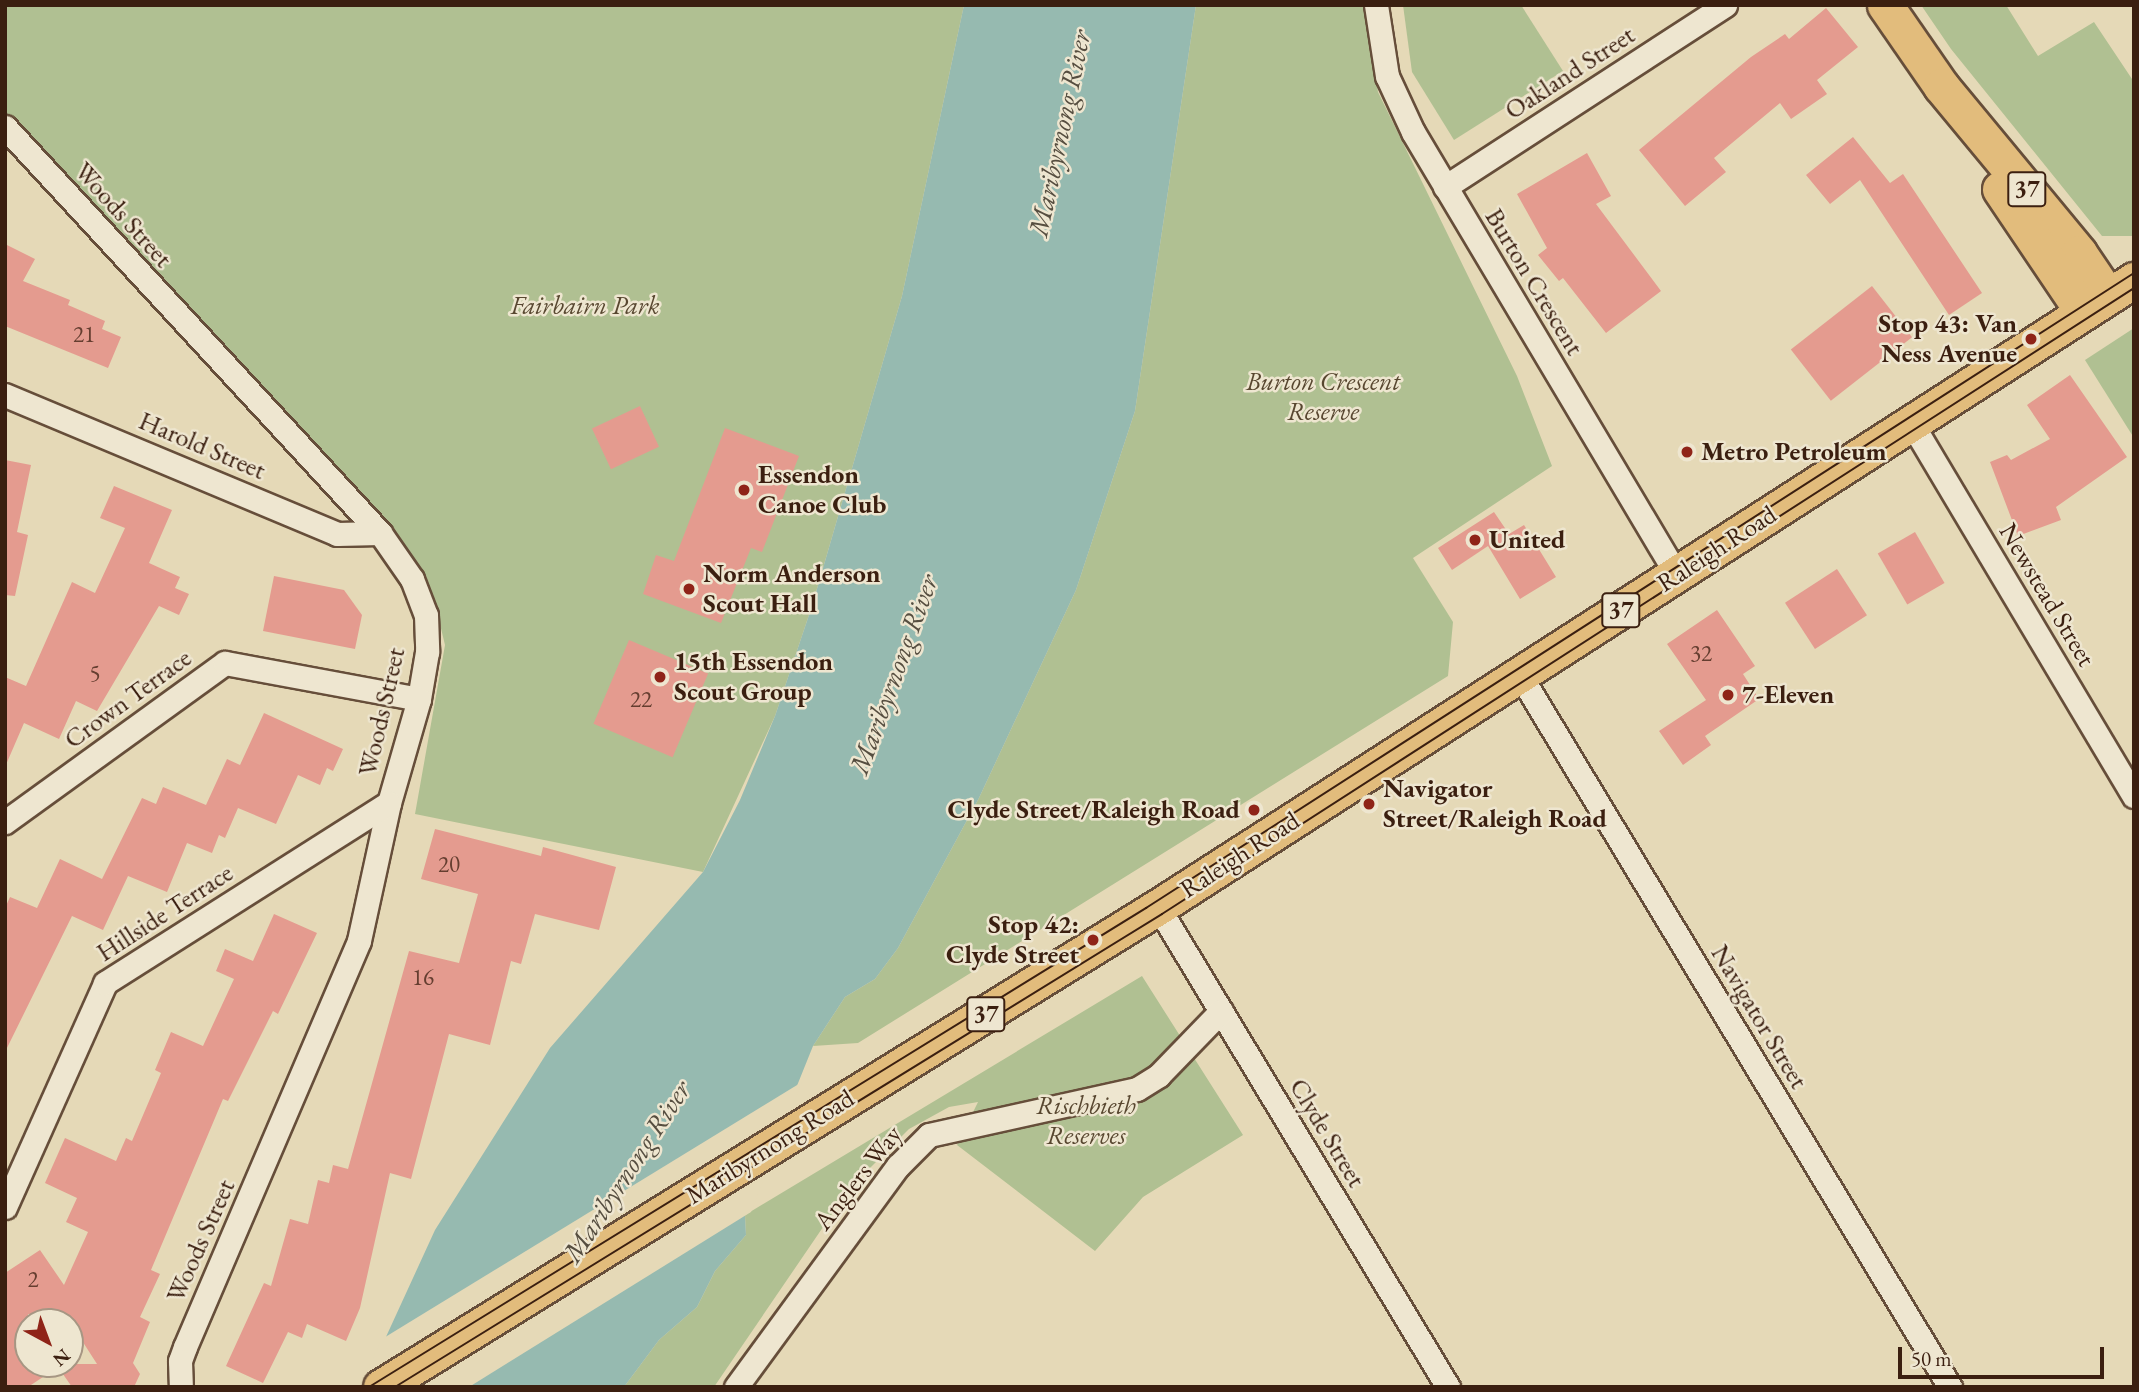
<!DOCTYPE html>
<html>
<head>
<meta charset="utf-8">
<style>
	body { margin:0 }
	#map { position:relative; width:2139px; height:1392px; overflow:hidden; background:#e5d9b7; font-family:"EB Garamond",serif }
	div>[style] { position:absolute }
	.green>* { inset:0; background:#b0c092 }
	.water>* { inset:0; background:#96bab0 }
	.pier>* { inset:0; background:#e5d9b7 }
	.building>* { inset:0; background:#e49b8f; transform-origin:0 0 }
	.roads { filter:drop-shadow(2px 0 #664e3a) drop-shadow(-2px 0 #664e3a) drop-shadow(0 2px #664e3a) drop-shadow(0 -2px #664e3a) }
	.street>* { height:23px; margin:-11.5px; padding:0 11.5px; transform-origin:11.5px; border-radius:11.5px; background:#eee6d0 }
	.primary>* { height:35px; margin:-17.5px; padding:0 17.5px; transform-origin:17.5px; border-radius:17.5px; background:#e2bc7c }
	.tram>* { height:2px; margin:-1px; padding:0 1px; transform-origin:1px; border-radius:1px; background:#3b1f10 }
	.dots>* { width:19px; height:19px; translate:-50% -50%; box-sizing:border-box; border:4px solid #eee6d0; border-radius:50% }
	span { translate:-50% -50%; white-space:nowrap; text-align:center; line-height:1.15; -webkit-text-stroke:5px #eee6d0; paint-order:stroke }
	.number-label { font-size:23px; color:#653e30 }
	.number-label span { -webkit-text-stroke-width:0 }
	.shield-label span { padding:2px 5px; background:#eee6d0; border:2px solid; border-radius:5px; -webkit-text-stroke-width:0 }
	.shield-label { font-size:24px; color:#3b1f10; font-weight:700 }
	.street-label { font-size:26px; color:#3b1f10 }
	.park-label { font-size:26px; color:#584730; font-style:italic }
	.poi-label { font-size:26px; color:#3b1f10; font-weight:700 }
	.right { translate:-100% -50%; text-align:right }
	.left { translate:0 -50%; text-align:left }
	.water-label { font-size:28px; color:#564e40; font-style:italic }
	.frame { position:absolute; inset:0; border:7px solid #3b1f10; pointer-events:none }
	.north { position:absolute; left:14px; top:1308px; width:70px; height:70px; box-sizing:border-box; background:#eee6d0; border:2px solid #a69683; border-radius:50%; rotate:139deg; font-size:19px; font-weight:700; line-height:28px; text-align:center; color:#3b1f10 }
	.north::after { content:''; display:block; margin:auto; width:24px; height:32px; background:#8f2418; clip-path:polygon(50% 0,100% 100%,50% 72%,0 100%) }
	.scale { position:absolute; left:1898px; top:1347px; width:206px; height:32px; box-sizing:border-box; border:4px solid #3b1f10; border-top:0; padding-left:9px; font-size:21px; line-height:24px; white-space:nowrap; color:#3b1f10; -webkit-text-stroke:5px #eee6d0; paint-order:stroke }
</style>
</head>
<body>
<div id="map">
	<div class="green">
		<i style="clip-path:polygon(5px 5px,964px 5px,902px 296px,812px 606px,775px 716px,703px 872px,415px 814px,445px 645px,437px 612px,411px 564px,5px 129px)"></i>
		<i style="clip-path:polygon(1196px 5px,1365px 5px,1378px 92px,1517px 376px,1552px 466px,1413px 558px,1453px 622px,1448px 676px,858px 1043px,813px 1046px,845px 997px,875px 979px,898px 948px,979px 798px,1076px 590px,1135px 411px)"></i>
		<i style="clip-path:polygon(1403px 5px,1521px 5px,1563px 71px,1454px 140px,1412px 72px)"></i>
		<i style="clip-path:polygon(1921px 5px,2006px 5px,2038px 56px,2094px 22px,2134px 82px,2134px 236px,2102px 236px,1951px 49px)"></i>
		<i style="clip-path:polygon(2134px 328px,2134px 438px,2085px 360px)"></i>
		<i style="clip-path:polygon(1142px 976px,1243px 1135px,1143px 1197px,1095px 1251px,957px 1145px,978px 1102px,949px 1107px,909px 1129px,849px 1189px,714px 1387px,624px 1387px,659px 1340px,697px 1307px,715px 1271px,746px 1235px,745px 1215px)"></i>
	</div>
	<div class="water">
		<i style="clip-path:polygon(964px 5px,1196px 5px,1135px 411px,1076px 590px,979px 798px,898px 948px,875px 979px,845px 997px,813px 1046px,745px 1215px,746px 1235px,715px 1271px,697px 1307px,659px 1340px,624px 1387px,363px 1387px,435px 1230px,550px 1048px,703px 872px,740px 800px,775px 716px,812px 606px,902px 296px)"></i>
	</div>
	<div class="pier">
		<i style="clip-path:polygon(802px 1082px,751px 1212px,469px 1387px,359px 1387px,382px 1339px)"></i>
	</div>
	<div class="building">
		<i style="clip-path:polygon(1826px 8px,1858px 47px,1817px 80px,1827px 94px,1791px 119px,1780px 103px,1714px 158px,1726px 172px,1685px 206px,1639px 150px,1751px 57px,1785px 34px,1789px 39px)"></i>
		<i style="clip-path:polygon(1853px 137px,1890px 183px,1903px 174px,1982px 293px,1949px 315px,1860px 180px,1830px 204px,1806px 175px)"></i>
		<i style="clip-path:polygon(1587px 153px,1611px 196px,1596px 204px,1661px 291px,1606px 333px,1563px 278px,1559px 281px,1538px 255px,1547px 248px,1517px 194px)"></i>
		<i style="clip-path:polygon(5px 244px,35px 259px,23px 281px,70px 300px,68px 305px,105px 321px,102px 329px,121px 337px,108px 368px,5px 326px)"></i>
		<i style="left:1872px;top:286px;width:65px;height:103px;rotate:52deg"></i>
		<i style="clip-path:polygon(2070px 375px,2127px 457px,2056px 507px,2061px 520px,2018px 536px,1990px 462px,2007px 455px,2011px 460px,2050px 439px,2027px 405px)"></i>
		<i style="left:640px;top:406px;width:45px;height:53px;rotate:65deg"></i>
		<i style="clip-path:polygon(725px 428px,799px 456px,762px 552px,751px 548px,721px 623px,643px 594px,656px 555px,674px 561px)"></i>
		<i style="clip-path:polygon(5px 460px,31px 465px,17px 532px,28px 535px,15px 596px,5px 595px)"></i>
		<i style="clip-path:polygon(114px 486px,172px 510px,149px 563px,180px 577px,175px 588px,189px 594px,179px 615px,159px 606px,97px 711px,76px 701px,59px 739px,24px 723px,5px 767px,5px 677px,26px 686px,72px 582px,95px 593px,125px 528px,100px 518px)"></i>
		<i style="clip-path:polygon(1494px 512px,1509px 534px,1524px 525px,1556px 577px,1520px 599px,1488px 546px,1452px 570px,1438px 548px)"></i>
		<i style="left:1915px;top:532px;width:59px;height:43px;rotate:60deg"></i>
		<i style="left:1837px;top:569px;width:55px;height:62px;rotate:57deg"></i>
		<i style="clip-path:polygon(274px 576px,344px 590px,362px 615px,355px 649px,263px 631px)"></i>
		<i style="clip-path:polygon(1717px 610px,1755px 666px,1743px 674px,1759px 699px,1705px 736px,1711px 745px,1683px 765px,1659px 731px,1706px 700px,1667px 644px)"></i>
		<i style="left:629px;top:640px;width:86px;height:91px;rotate:23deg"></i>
		<i style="clip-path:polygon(264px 713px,343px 749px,333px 771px,327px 768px,320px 785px,298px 775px,276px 824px,238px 808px,225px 838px,219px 835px,212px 853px,187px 843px,167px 892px,128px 876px,103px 930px,72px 916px,5px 1052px,5px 908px,10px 897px,37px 908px,60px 859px,102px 879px,142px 798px,156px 804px,163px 787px,206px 805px,227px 759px,240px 765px)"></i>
		<i style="clip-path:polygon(435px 829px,541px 856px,543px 847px,616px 867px,599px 930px,535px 914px,521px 964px,511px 961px,490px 1045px,449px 1034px,411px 1179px,390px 1173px,360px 1308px,346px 1341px,307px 1324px,302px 1338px,288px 1332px,263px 1383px,226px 1366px,264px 1283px,271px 1286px,290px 1219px,308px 1224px,318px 1180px,329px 1183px,333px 1165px,348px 1169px,409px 951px,459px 963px,478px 894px,421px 879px)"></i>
		<i style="clip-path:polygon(evenodd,274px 914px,317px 933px,278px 1014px,273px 1011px,228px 1101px,223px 1099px,151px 1270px,160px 1274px,140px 1317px,150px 1322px,133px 1363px,140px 1374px,134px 1387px,72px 1387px,58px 1367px,28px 1387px,5px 1387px,5px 1273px,40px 1250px,64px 1285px,88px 1232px,66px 1222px,77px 1198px,45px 1183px,65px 1138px,116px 1161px,126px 1138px,132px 1141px,161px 1073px,155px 1070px,171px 1032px,203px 1046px,234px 979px,216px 971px,225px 949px,253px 961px,274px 914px,28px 1314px,70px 1322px,97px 1364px,28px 1364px,28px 1314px)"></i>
	</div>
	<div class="roads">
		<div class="street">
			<i style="left:1376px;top:5px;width:72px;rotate:81.2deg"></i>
			<i style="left:1387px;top:76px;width:62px;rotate:65.1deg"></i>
			<i style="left:1413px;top:132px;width:516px;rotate:59.21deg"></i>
			<i style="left:5px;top:127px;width:553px;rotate:47.27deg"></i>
			<i style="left:380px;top:533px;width:56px;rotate:55.2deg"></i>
			<i style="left:412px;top:579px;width:39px;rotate:69deg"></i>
			<i style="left:426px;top:615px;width:37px;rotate:88deg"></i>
			<i style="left:427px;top:652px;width:48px;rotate:99.7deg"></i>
			<i style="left:419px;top:699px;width:108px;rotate:106.1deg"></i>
			<i style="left:389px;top:803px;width:141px;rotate:102.3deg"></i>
			<i style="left:359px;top:941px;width:442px;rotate:113.2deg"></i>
			<i style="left:185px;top:1347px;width:15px;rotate:110deg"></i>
			<i style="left:180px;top:1361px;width:26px;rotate:88deg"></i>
			<i style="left:1445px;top:187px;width:334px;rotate:-33deg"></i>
			<i style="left:5px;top:395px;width:360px;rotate:22.7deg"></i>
			<i style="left:337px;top:534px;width:43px;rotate:-1.3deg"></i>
			<i style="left:1912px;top:424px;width:433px;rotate:59.2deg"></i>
			<i style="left:1520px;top:675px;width:832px;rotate:58.87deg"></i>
			<i style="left:5px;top:822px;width:271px;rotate:-35.9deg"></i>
			<i style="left:225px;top:663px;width:197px;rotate:10.5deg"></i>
			<i style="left:1158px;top:907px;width:561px;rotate:58.86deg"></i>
			<i style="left:5px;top:1207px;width:245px;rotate:-65.9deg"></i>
			<i style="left:105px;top:983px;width:336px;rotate:-32.4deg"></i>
			<i style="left:736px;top:1387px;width:274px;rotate:-53.8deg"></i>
			<i style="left:898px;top:1166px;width:44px;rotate:-45deg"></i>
			<i style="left:929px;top:1135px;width:213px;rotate:-12.5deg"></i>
			<i style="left:1137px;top:1089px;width:26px;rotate:-32deg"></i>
			<i style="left:1159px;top:1075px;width:89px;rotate:-45.9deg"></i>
		</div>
		<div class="primary">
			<i style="left:1885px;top:5px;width:98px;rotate:55.3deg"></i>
			<i style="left:1941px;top:86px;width:217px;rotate:50.4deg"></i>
			<i style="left:2079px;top:253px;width:52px;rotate:56deg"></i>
			<i style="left:2000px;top:189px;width:148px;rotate:56deg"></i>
			<i style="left:381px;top:1387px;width:913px;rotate:-31.71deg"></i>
			<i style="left:1158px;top:907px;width:1160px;rotate:-32.72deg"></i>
		</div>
	</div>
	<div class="tram">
		<i style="left:369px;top:1387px;width:913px;rotate:-31.65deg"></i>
		<i style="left:1146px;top:908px;width:1174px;rotate:-32.73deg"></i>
		<i style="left:395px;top:1387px;width:901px;rotate:-31.66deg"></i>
		<i style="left:1162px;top:914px;width:1156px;rotate:-32.78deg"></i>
	</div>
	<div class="dots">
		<i style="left:2031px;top:339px;background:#8f2418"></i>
		<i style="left:1687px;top:452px;background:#8f2418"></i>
		<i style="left:744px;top:490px;background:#8f2418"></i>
		<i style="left:1475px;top:540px;background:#8f2418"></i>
		<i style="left:689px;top:589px;background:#8f2418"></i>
		<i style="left:660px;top:677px;background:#8f2418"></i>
		<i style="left:1728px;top:695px;background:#8f2418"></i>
		<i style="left:1369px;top:804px;background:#8f2418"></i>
		<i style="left:1254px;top:810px;background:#8f2418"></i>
		<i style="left:1093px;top:940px;background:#8f2418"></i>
	</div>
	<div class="number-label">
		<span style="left:84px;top:334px">21</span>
		<span style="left:1701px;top:653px">32</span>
		<span style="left:95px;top:673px">5</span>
		<span style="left:641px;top:699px">22</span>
		<span style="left:449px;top:864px">20</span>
		<span style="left:423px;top:977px">16</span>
		<span style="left:33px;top:1279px">2</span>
	</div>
	<div class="shield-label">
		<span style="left:2027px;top:189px">37</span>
		<span style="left:1621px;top:610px">37</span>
		<span style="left:986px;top:1014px">37</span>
	</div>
	<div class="street-label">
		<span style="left:1570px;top:73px;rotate:-33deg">Oakland Street</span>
		<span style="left:123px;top:215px;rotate:48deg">Woods Street</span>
		<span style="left:1534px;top:282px;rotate:59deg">Burton Crescent</span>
		<span style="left:202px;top:446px;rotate:23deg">Harold Street</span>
		<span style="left:1717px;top:549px;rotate:-33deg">Raleigh Road</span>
		<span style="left:2047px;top:595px;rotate:59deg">Newstead Street</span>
		<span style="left:128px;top:699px;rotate:-36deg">Crown Terrace</span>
		<span style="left:382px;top:712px;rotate:-77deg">Woods Street</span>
		<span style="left:1240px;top:855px;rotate:-33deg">Raleigh Road</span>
		<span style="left:165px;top:913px;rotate:-33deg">Hillside Terrace</span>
		<span style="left:1759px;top:1017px;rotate:59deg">Navigator Street</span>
		<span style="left:1327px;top:1133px;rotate:59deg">Clyde Street</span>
		<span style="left:770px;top:1147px;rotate:-32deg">Maribyrnong Road</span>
		<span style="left:858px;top:1178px;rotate:-52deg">Anglers Way</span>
		<span style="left:201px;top:1241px;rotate:-66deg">Woods Street</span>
	</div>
	<div class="park-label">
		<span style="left:585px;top:306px">Fairbairn Park</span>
		<span style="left:1323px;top:397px">Burton Crescent<br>Reserve</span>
		<span style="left:1086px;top:1121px">Rischbieth<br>Reserves</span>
	</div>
	<div class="poi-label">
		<span class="right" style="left:2017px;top:339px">Stop 43: Van<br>Ness Avenue</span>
		<span class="left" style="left:1701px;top:452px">Metro Petroleum</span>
		<span class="left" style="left:758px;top:490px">Essendon<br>Canoe Club</span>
		<span class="left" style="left:1489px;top:540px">United</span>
		<span class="left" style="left:703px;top:589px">Norm Anderson<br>Scout Hall</span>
		<span class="left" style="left:674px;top:677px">15th Essendon<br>Scout Group</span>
		<span class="left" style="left:1742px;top:695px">7-Eleven</span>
		<span class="left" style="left:1383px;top:804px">Navigator<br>Street/Raleigh Road</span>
		<span class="right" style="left:1240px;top:810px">Clyde Street/Raleigh Road</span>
		<span class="right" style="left:1079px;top:940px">Stop 42:<br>Clyde Street</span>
	</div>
	<div class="water-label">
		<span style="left:1059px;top:133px;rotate:-78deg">Maribyrnong River</span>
		<span style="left:893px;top:674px;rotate:-70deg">Maribyrnong River</span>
		<span style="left:626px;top:1171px;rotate:-57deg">Maribyrnong River</span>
	</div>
	<div class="frame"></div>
	<div class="north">N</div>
	<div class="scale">50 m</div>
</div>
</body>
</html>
